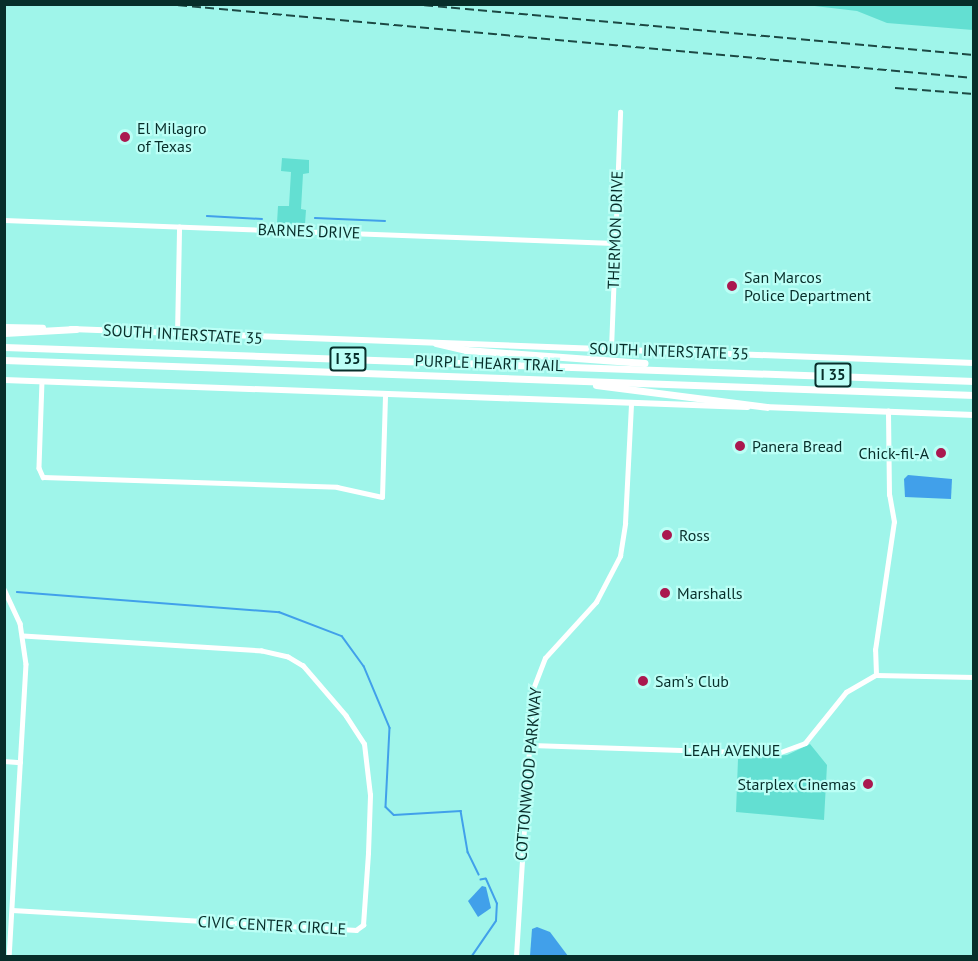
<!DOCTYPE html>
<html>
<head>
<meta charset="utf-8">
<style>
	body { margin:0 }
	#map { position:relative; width:978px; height:961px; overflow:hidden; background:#9ff5ea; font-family:"PT Sans",sans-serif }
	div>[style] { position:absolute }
	.green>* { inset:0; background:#63dfd2 }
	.water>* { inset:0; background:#41a0ea }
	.stream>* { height:1.5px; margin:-0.75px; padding:0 0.75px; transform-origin:0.75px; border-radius:0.75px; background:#41a0ea }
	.minor>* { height:4.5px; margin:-2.25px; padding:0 2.25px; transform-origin:2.25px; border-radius:2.25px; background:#fff }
	.major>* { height:6px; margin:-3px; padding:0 3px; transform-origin:3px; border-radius:3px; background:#fff }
	.highway>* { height:7px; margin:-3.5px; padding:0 3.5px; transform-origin:3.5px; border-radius:3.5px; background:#fff }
	.rail>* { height:1.5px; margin-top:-0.75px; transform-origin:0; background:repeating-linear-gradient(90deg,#1c4944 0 9px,transparent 0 13.5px) }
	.dots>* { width:16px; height:16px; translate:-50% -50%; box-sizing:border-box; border:3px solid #bcfff6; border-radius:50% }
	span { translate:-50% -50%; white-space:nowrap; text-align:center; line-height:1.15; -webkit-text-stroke:4.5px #bcfff6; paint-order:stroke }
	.shield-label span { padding:2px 4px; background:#bcfff6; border:2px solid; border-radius:4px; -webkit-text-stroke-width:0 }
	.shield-label { font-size:15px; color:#072e2a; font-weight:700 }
	.poi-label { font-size:16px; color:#072e2a }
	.left { translate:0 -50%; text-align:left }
	.right { translate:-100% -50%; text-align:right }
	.street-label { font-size:16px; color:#072e2a }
	.frame { position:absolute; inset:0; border:6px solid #072e2a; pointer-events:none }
</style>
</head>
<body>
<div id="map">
	<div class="green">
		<i style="clip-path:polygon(806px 5px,973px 5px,973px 30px,887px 23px,857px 11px)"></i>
		<i style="clip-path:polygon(282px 158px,309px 160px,309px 173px,303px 174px,301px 209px,306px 210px,305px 224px,277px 223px,278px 206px,289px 206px,291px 172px,281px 171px)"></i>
		<i style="clip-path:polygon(810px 744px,827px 765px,824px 820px,736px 812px,738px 759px,787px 755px)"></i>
	</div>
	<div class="water">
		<i style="clip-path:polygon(908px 475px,952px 479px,951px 499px,905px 497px,904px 479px)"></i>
		<i style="clip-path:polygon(482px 886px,486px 887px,491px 908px,478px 917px,468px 901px)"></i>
		<i style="clip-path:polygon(537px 927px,550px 932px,568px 956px,530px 956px,532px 929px)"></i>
	</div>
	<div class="stream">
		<i style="left:207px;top:216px;width:55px;rotate:3.1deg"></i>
		<i style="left:315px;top:218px;width:70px;rotate:2.5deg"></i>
		<i style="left:17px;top:592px;width:263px;rotate:4.4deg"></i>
		<i style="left:279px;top:612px;width:67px;rotate:20.9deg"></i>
		<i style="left:342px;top:636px;width:37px;rotate:54deg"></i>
		<i style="left:364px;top:666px;width:67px;rotate:67.2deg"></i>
		<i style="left:390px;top:728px;width:79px;rotate:92.9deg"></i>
		<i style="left:386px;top:807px;width:11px;rotate:45deg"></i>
		<i style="left:394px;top:815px;width:67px;rotate:-3.4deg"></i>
		<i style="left:461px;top:811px;width:42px;rotate:80.3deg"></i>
		<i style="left:468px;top:852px;width:25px;rotate:64deg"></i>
		<i style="left:472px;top:956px;width:42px;rotate:-55.6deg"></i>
		<i style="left:496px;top:921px;width:17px;rotate:-87deg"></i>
		<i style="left:497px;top:904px;width:27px;rotate:-114deg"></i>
		<i style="left:486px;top:879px;width:5px;rotate:169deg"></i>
	</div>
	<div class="minor">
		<i style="left:4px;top:220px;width:610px;rotate:2.16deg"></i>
		<i style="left:177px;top:335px;width:108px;rotate:-88.9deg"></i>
		<i style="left:611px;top:349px;width:237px;rotate:-87.8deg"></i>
		<i style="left:42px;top:381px;width:87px;rotate:92deg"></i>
		<i style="left:39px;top:468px;width:10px;rotate:66deg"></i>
		<i style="left:43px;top:477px;width:294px;rotate:1.9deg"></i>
		<i style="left:337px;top:487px;width:46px;rotate:12.5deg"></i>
		<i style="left:382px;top:497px;width:103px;rotate:-88.3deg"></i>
		<i style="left:4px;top:589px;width:38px;rotate:65deg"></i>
		<i style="left:20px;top:623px;width:41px;rotate:81.7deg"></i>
		<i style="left:26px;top:664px;width:292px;rotate:93.3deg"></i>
		<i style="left:876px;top:675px;width:25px;rotate:-92deg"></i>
		<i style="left:875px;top:650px;width:129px;rotate:-81.6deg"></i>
		<i style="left:894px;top:522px;width:27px;rotate:-100deg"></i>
		<i style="left:889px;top:495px;width:84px;rotate:-90.7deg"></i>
		<i style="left:531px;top:745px;width:247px;rotate:1.9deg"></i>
		<i style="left:778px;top:753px;width:29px;rotate:-20deg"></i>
		<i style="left:805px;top:743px;width:65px;rotate:-51.2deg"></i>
		<i style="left:846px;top:692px;width:34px;rotate:-30deg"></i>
		<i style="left:876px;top:675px;width:98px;rotate:1.2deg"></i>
		<i style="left:4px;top:761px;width:16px;rotate:4deg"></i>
		<i style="left:12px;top:910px;width:345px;rotate:3.3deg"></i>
		<i style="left:356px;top:930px;width:9px;rotate:-36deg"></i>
		<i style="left:363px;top:925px;width:72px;rotate:-86deg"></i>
		<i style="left:368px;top:853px;width:58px;rotate:-88deg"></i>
		<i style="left:370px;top:795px;width:51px;rotate:-96.7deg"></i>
		<i style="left:364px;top:744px;width:33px;rotate:-123deg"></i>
		<i style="left:346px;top:716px;width:66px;rotate:-130.7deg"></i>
		<i style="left:303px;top:666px;width:17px;rotate:-149deg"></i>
		<i style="left:288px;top:657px;width:27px;rotate:-167deg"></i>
		<i style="left:262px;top:651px;width:239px;rotate:-176.4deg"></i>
		<i style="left:516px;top:956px;width:268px;rotate:-86.4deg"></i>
		<i style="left:533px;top:689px;width:33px;rotate:-69deg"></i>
		<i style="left:545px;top:658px;width:76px;rotate:-47.7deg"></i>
		<i style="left:596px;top:602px;width:52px;rotate:-62.4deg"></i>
		<i style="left:620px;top:556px;width:33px;rotate:-81deg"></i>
		<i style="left:625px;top:523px;width:120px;rotate:-87.1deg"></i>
	</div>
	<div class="major">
		<i style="left:4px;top:327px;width:39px;rotate:1deg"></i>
		<i style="left:71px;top:329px;width:904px;rotate:2.16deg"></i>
		<i style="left:4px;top:380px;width:744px;rotate:2.08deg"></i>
		<i style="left:764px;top:407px;width:210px;rotate:2.2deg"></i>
	</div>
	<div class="highway">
		<i style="left:4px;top:333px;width:72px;rotate:-3.2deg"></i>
		<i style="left:436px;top:343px;width:31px;rotate:13deg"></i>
		<i style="left:466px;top:350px;width:179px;rotate:4.2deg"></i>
		<i style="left:4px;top:347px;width:971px;rotate:2.01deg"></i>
		<i style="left:4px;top:360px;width:971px;rotate:2.07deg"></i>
		<i style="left:596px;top:385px;width:172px;rotate:7.3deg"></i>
	</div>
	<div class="rail">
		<i style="left:165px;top:4px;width:812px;rotate:5.23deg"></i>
		<i style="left:411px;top:4px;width:565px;rotate:5.18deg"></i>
		<i style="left:895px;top:88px;width:79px;rotate:4.3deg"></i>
	</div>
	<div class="dots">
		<i style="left:125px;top:137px;background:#aa184f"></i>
		<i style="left:732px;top:286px;background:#aa184f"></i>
		<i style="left:740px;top:446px;background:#aa184f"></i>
		<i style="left:941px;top:453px;background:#aa184f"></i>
		<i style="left:667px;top:535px;background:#aa184f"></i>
		<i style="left:665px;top:593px;background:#aa184f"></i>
		<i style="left:643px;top:681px;background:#aa184f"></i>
		<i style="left:868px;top:784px;background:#aa184f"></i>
	</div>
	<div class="shield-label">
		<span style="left:348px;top:359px">I 35</span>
		<span style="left:833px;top:375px">I 35</span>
	</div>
	<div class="poi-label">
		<span class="left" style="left:137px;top:137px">El Milagro<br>of Texas</span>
		<span class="left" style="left:744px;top:286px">San Marcos<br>Police Department</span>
		<span class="left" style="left:752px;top:446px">Panera Bread</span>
		<span class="right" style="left:929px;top:453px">Chick-fil-A</span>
		<span class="left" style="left:679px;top:535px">Ross</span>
		<span class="left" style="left:677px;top:593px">Marshalls</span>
		<span class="left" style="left:655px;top:681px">Sam's Club</span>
		<span class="right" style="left:856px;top:784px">Starplex Cinemas</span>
	</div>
	<div class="street-label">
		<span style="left:615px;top:230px;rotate:-88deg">THERMON DRIVE</span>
		<span style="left:309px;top:231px;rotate:2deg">BARNES DRIVE</span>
		<span style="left:183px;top:334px;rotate:3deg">SOUTH INTERSTATE 35</span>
		<span style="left:669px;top:351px;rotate:2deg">SOUTH INTERSTATE 35</span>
		<span style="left:489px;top:363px;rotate:2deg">PURPLE HEART TRAIL</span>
		<span style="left:732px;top:750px">LEAH AVENUE</span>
		<span style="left:528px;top:774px;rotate:-85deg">COTTONWOOD PARKWAY</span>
		<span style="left:272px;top:925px;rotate:3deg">CIVIC CENTER CIRCLE</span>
	</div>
	<div class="frame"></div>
</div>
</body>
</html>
